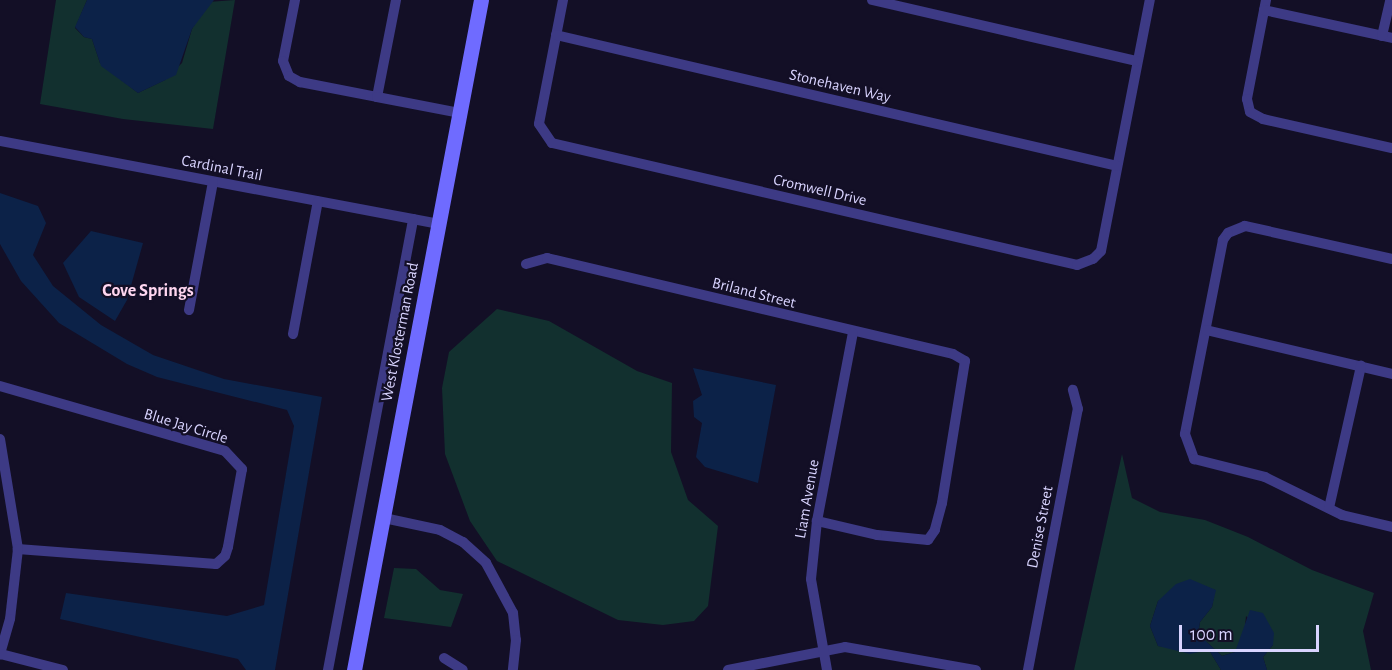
<!DOCTYPE html>
<html>
<head>
<meta charset="utf-8">
<style>
	body { margin:0 }
	#map { position:relative; width:1392px; height:670px; overflow:hidden; background:#130f26; font-family:"Alegreya Sans",sans-serif }
	div>[style] { position:absolute }
	.green>* { inset:0; background:#12302f }
	.water>* { inset:0; background:#0c2248 }
	.street>* { height:10px; margin:-5px; padding:0 5px; transform-origin:5px; border-radius:5px; background:#3d3a85 }
	.secondary>* { height:15px; margin:-7.5px; padding:0 7.5px; transform-origin:7.5px; border-radius:7.5px; background:#6f6bff }
	span { translate:-50% -50%; white-space:nowrap; text-align:center; line-height:1.15; -webkit-text-stroke:4.5px #130f26; paint-order:stroke }
	.street-label { font-size:16px; color:#d9d4ff }
	.neighbourhood-label { font-size:18px; color:#ffd6f0; font-weight:700 }
	.scale { position:absolute; left:1179px; top:625px; width:140px; height:27px; box-sizing:border-box; border:3px solid #d9d4ff; border-top:0; padding-left:8px; font-size:18px; line-height:21px; white-space:nowrap; color:#d9d4ff; -webkit-text-stroke:4px #130f26; paint-order:stroke }
</style>
</head>
<body>
<div id="map">
	<div class="green">
		<i style="clip-path:polygon(56px 0,87px 0,75px 28px,84px 37px,92px 39px,100px 63px,138px 93px,165px 80px,182px 63px,192px 29px,208px 2px,235px 0,213px 129px,123px 119px,40px 104px)"></i>
		<i style="clip-path:polygon(497px 309px,549px 321px,637px 371px,672px 383px,671px 452px,688px 500px,718px 526px,708px 606px,694px 621px,663px 625px,618px 620px,497px 561px,470px 521px,445px 454px,442px 388px,449px 352px)"></i>
		<i style="clip-path:polygon(1122px 454px,1132px 498px,1160px 512px,1205px 520px,1248px 537px,1312px 570px,1374px 593px,1363px 631px,1371px 670px,1267px 670px,1263px 657px,1273px 645px,1246px 616px,1244px 635px,1235px 652px,1222px 656px,1198px 634px,1200px 622px,1212px 607px,1215px 590px,1202px 585px,1158px 601px,1150px 626px,1158px 646px,1209px 650px,1221px 670px,1074px 670px)"></i>
		<i style="clip-path:polygon(394px 568px,416px 569px,440px 590px,463px 594px,451px 627px,384px 618px)"></i>
	</div>
	<div class="water">
		<i style="clip-path:polygon(87px 0,214px 0,192px 29px,176px 75px,138px 93px,101px 66px,92px 39px,84px 37px,75px 27px)"></i>
		<i style="clip-path:polygon(0 193px,38px 206px,46px 223px,33px 255px,53px 286px,101px 325px,153px 355px,224px 379px,322px 397px,275px 670px,246px 670px,238px 659px,60px 619px,66px 593px,227px 616px,264px 605px,294px 426px,287px 410px,157px 377px,127px 364px,59px 323px,21px 281px,0 244px)"></i>
		<i style="clip-path:polygon(91px 231px,143px 243px,127px 300px,115px 321px,79px 297px,63px 263px)"></i>
		<i style="clip-path:polygon(693px 368px,776px 385px,758px 483px,705px 467px,696px 457px,702px 423px,694px 417px,693px 401px,702px 395px)"></i>
		<i style="clip-path:polygon(1190px 579px,1216px 590px,1212px 607px,1200px 622px,1198px 634px,1222px 656px,1235px 652px,1250px 610px,1263px 613px,1274px 633px,1273px 645px,1263px 657px,1267px 670px,1221px 670px,1209px 650px,1190px 654px,1158px 646px,1150px 626px,1158px 601px,1176px 584px)"></i>
	</div>
	<div class="street">
		<i style="left:295px;top:0;width:62px;rotate:101.1deg"></i>
		<i style="left:283px;top:61px;width:16px;rotate:68deg"></i>
		<i style="left:289px;top:76px;width:13px;rotate:29deg"></i>
		<i style="left:300px;top:82px;width:78px;rotate:11deg"></i>
		<i style="left:377px;top:97px;width:99px;rotate:-78.9deg"></i>
		<i style="left:563px;top:0;width:126px;rotate:101deg"></i>
		<i style="left:539px;top:124px;width:23px;rotate:56deg"></i>
		<i style="left:552px;top:143px;width:539px;rotate:13.08deg"></i>
		<i style="left:1077px;top:265px;width:17px;rotate:-21deg"></i>
		<i style="left:1093px;top:259px;width:11px;rotate:-45deg"></i>
		<i style="left:1101px;top:251px;width:256px;rotate:-79deg"></i>
		<i style="left:872px;top:0;width:272px;rotate:13deg"></i>
		<i style="left:1266px;top:0;width:101px;rotate:100.9deg"></i>
		<i style="left:1247px;top:99px;width:13px;rotate:77deg"></i>
		<i style="left:1250px;top:112px;width:15px;rotate:28deg"></i>
		<i style="left:1263px;top:119px;width:132px;rotate:12.7deg"></i>
		<i style="left:1264px;top:10px;width:131px;rotate:12.3deg"></i>
		<i style="left:556px;top:35px;width:576px;rotate:13.14deg"></i>
		<i style="left:1382px;top:36px;width:37px;rotate:-77deg"></i>
		<i style="left:377px;top:97px;width:85px;rotate:10.9deg"></i>
		<i style="left:0;top:141px;width:447px;rotate:10.7deg"></i>
		<i style="left:1392px;top:259px;width:151px;rotate:-167.3deg"></i>
		<i style="left:1245px;top:226px;width:18px;rotate:158deg"></i>
		<i style="left:1228px;top:233px;width:9px;rotate:126deg"></i>
		<i style="left:1223px;top:240px;width:198px;rotate:101.1deg"></i>
		<i style="left:1185px;top:434px;width:27px;rotate:70deg"></i>
		<i style="left:1194px;top:459px;width:73px;rotate:14.2deg"></i>
		<i style="left:1265px;top:477px;width:86px;rotate:26.3deg"></i>
		<i style="left:1342px;top:515px;width:51px;rotate:13.5deg"></i>
		<i style="left:526px;top:264px;width:22px;rotate:-16deg"></i>
		<i style="left:547px;top:258px;width:417px;rotate:13.3deg"></i>
		<i style="left:953px;top:354px;width:14px;rotate:30deg"></i>
		<i style="left:965px;top:361px;width:144px;rotate:99.2deg"></i>
		<i style="left:942px;top:503px;width:28px;rotate:105deg"></i>
		<i style="left:935px;top:530px;width:12px;rotate:125deg"></i>
		<i style="left:928px;top:540px;width:51px;rotate:-174.4deg"></i>
		<i style="left:877px;top:535px;width:62px;rotate:-166.9deg"></i>
		<i style="left:189px;top:310px;width:130px;rotate:-79.4deg"></i>
		<i style="left:1206px;top:330px;width:191px;rotate:13.3deg"></i>
		<i style="left:293px;top:334px;width:135px;rotate:-79.4deg"></i>
		<i style="left:0;top:386px;width:234px;rotate:16.1deg"></i>
		<i style="left:225px;top:451px;width:25px;rotate:47deg"></i>
		<i style="left:242px;top:469px;width:79px;rotate:100.2deg"></i>
		<i style="left:228px;top:547px;width:9px;rotate:108deg"></i>
		<i style="left:225px;top:556px;width:12px;rotate:138deg"></i>
		<i style="left:216px;top:564px;width:199px;rotate:-175.7deg"></i>
		<i style="left:0;top:439px;width:111px;rotate:80.7deg"></i>
		<i style="left:18px;top:549px;width:70px;rotate:96.5deg"></i>
		<i style="left:10px;top:619px;width:37px;rotate:106deg"></i>
		<i style="left:1329px;top:508px;width:146px;rotate:-77.3deg"></i>
		<i style="left:384px;top:518px;width:57px;rotate:12.1deg"></i>
		<i style="left:440px;top:530px;width:26px;rotate:28deg"></i>
		<i style="left:463px;top:542px;width:31px;rotate:42deg"></i>
		<i style="left:486px;top:563px;width:57px;rotate:61.6deg"></i>
		<i style="left:513px;top:613px;width:27px;rotate:84deg"></i>
		<i style="left:516px;top:640px;width:30px;rotate:96deg"></i>
		<i style="left:1px;top:654px;width:64px;rotate:14.5deg"></i>
		<i style="left:444px;top:658px;width:22px;rotate:32deg"></i>
		<i style="left:328px;top:670px;width:459px;rotate:-79.3deg"></i>
		<i style="left:728px;top:670px;width:119px;rotate:-11.1deg"></i>
		<i style="left:845px;top:647px;width:133px;rotate:10deg"></i>
		<i style="left:827px;top:670px;width:92px;rotate:-100deg"></i>
		<i style="left:811px;top:579px;width:58px;rotate:-84.1deg"></i>
		<i style="left:817px;top:521px;width:191px;rotate:-79.2deg"></i>
		<i style="left:1028px;top:670px;width:266px;rotate:-79.2deg"></i>
		<i style="left:1078px;top:409px;width:20px;rotate:-105deg"></i>
	</div>
	<div class="secondary">
		<i style="left:354px;top:670px;width:682px;rotate:-79.27deg"></i>
	</div>
	<div class="street-label">
		<span style="left:840px;top:86px;rotate:13deg">Stonehaven Way</span>
		<span style="left:222px;top:168px;rotate:11deg">Cardinal Trail</span>
		<span style="left:820px;top:190px;rotate:13deg">Cromwell Drive</span>
		<span style="left:754px;top:293px;rotate:14deg">Briland Street</span>
		<span style="left:400px;top:332px;rotate:-79deg">West Klosterman Road</span>
		<span style="left:186px;top:426px;rotate:17deg">Blue Jay Circle</span>
		<span style="left:807px;top:499px;rotate:-80deg">Liam Avenue</span>
		<span style="left:1040px;top:527px;rotate:-79deg">Denise Street</span>
	</div>
	<div class="neighbourhood-label">
		<span style="left:148px;top:291px">Cove Springs</span>
	</div>
	<div class="scale">100 m</div>
</div>
</body>
</html>
